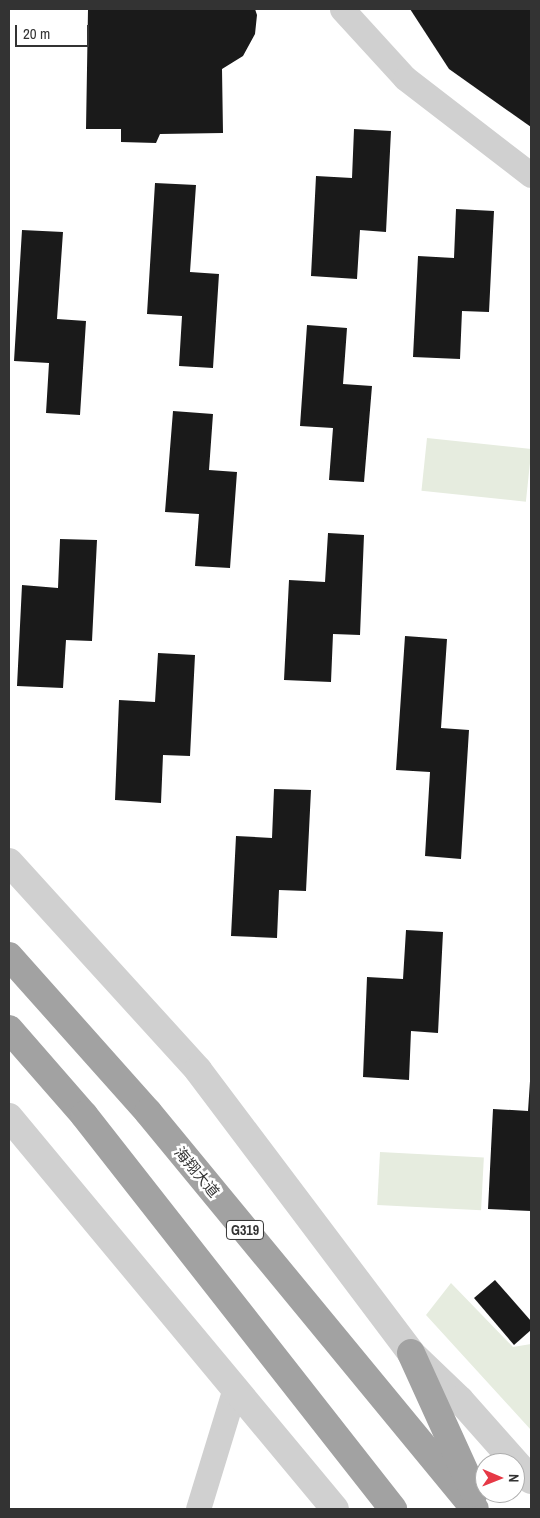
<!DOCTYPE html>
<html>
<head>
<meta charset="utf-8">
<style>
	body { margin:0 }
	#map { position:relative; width:540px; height:1518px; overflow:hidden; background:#fff; font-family:"Archivo Narrow","Noto Sans SC",sans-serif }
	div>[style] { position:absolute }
	.green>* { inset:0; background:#e6ecdf; transform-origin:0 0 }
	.building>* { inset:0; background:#1a1a1a }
	.minor>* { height:25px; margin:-12.5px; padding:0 12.5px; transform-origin:12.5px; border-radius:12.5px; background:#d0d0d0 }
	.tertiary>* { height:28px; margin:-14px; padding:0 14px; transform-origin:14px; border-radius:14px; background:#d0d0d0 }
	.trunk>* { height:28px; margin:-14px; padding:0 14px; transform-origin:14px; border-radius:14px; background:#a2a2a2 }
	span { translate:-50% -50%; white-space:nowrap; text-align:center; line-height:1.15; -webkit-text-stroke:5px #fff; paint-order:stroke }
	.shield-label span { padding:1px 4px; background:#fff; border:1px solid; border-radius:4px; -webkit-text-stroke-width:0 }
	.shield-label { font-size:14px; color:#333; font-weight:700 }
	.street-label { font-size:15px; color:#333 }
	.frame { position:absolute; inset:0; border:10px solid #333; pointer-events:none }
	.north { position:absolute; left:475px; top:1453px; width:50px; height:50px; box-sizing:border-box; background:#fff; border:1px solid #adadad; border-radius:50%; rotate:91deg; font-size:14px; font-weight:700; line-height:20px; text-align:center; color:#333 }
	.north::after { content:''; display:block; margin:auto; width:18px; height:22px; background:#e63946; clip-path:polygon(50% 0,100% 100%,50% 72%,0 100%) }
	.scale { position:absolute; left:15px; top:25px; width:74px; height:22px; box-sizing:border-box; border:2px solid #333; border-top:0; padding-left:6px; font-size:15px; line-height:18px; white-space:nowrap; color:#333; -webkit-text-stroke:4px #fff; paint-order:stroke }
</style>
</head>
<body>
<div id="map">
	<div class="green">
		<i style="left:427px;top:438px;width:105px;height:53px;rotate:6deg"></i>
		<i style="left:380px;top:1152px;width:104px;height:53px;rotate:3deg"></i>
		<i style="clip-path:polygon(451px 1283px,513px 1347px,531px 1344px,531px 1430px,426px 1315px)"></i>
	</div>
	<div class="building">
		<i style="clip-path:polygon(88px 9px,255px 9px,257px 15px,255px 34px,243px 56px,222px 69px,223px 133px,160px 134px,156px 143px,121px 142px,121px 129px,86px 129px)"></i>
		<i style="clip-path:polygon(410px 9px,531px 9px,531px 127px,449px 69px)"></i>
		<i style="clip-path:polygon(354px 129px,391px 131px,386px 232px,360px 230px,357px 279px,311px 276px,316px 176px,352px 178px)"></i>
		<i style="clip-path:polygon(155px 183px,196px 185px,190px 272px,219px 274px,213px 368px,179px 366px,182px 316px,147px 314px)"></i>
		<i style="clip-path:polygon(456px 209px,494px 211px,489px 312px,462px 311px,460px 359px,413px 357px,418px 256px,454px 258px)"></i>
		<i style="clip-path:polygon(22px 230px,63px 232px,57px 319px,86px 321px,80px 415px,46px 413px,49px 363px,14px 361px)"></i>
		<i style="clip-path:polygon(307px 325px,347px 328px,343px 384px,372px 386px,364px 482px,329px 480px,333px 428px,300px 426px)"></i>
		<i style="clip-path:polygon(173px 411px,213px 414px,209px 470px,237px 472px,230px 568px,195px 566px,199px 514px,165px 512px)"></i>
		<i style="clip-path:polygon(328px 533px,364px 535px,360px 635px,333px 634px,331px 682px,284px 680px,289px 580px,325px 582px)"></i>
		<i style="clip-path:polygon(60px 539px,97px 540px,92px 641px,66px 640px,63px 688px,17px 686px,22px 585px,58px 588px)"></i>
		<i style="clip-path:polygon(405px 636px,447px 639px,441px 728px,469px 730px,461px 859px,425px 856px,430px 772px,396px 770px)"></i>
		<i style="clip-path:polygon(158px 653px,195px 655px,190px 756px,163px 755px,161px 803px,115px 800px,119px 700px,155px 702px)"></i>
		<i style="clip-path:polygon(274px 789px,311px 790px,306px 891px,279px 890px,277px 938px,231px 936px,236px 836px,272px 838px)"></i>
		<i style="clip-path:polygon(406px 930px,443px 932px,438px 1033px,411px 1031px,409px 1080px,363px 1077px,367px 977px,403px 979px)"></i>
		<i style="clip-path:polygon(530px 1081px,531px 1211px,488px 1209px,493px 1109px,528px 1111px)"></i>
		<i style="clip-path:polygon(495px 1280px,531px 1321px,531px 1330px,514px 1345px,474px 1298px)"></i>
	</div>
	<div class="minor">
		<i style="left:342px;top:9px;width:93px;rotate:47.6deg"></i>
		<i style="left:405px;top:78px;width:159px;rotate:37.6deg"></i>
		<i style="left:198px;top:1509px;width:127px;rotate:-73deg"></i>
	</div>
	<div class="tertiary">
		<i style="left:9px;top:862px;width:281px;rotate:47.7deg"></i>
		<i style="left:198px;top:1070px;width:354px;rotate:53deg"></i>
		<i style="left:411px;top:1353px;width:68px;rotate:43.8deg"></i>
		<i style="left:460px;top:1400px;width:107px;rotate:48.4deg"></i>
		<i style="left:9px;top:1117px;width:510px;rotate:50.25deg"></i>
	</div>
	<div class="trunk">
		<i style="left:9px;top:956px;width:209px;rotate:48.3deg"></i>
		<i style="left:148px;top:1112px;width:514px;rotate:50.52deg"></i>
		<i style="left:9px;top:1029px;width:114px;rotate:48.9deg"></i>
		<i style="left:84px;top:1115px;width:501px;rotate:51.89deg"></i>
		<i style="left:411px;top:1353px;width:153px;rotate:65.6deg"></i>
	</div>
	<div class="shield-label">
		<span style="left:245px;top:1230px">G319</span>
	</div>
	<div class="street-label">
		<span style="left:197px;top:1172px;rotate:50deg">海翔大道</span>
	</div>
	<div class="frame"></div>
	<div class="north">N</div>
	<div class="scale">20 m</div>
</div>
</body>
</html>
